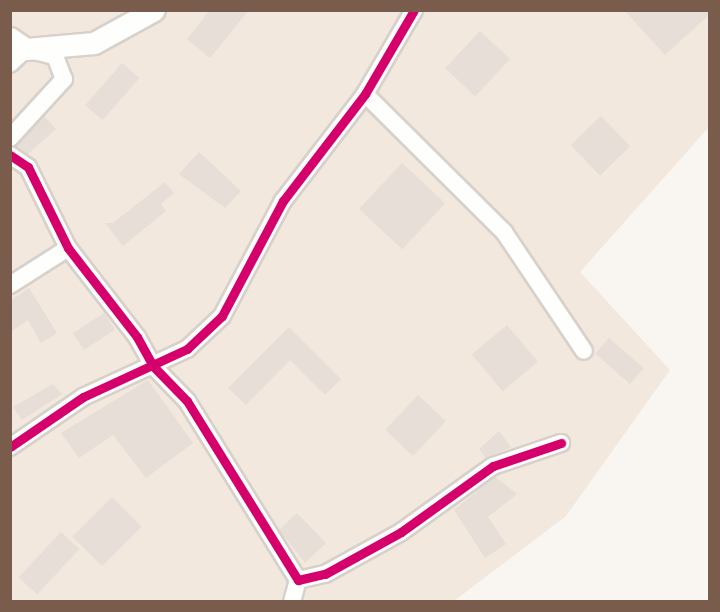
<!DOCTYPE html>
<html>
<head>
<meta charset="utf-8">
<style>
	body { margin:0 }
	#map { position:relative; width:720px; height:612px; overflow:hidden; background:#f9f5f0; font-family:Signika,sans-serif }
	div>[style] { position:absolute }
	.residential>* { inset:0; background:#f2e8de }
	.building>* { inset:0; background:#e6ded7; transform-origin:0 0 }
	.roads { filter:drop-shadow(2px 0 #d7d1cb) drop-shadow(-2px 0 #d7d1cb) drop-shadow(0 2px #d7d1cb) drop-shadow(0 -2px #d7d1cb) }
	.minor>* { height:16px; margin:-8px; padding:0 8px; transform-origin:8px; border-radius:8px; background:#fefefd }
	.tertiary>* { height:21px; margin:-10.5px; padding:0 10.5px; transform-origin:10.5px; border-radius:10.5px; background:#fefefd }
	.cycleway>* { height:9px; margin:-4.5px; padding:0 4.5px; transform-origin:4.5px; border-radius:4.5px; background:#d6006c }
	span { translate:-50% -50%; white-space:nowrap; text-align:center; line-height:1.15; -webkit-text-stroke:4.5px #fffaf3; paint-order:stroke }
	.frame { position:absolute; inset:0; border:12px solid #7a5c4d; pointer-events:none }
</style>
</head>
<body>
<div id="map">
	<div class="residential">
		<i style="clip-path:polygon(10px 11px,709px 11px,709px 127px,580px 272px,670px 370px,566px 516px,454px 601px,11px 601px)"></i>
	</div>
	<div class="building">
		<i style="clip-path:polygon(210px 10px,249px 10px,210px 58px,187px 39px)"></i>
		<i style="clip-path:polygon(624px 10px,710px 10px,710px 14px,665px 55px)"></i>
		<i style="left:480px;top:31px;width:41px;height:51px;rotate:43deg"></i>
		<i style="left:122px;top:63px;width:23px;height:56px;rotate:41deg"></i>
		<i style="clip-path:polygon(44px 116px,56px 129px,28px 154px,16px 146px)"></i>
		<i style="left:601px;top:116px;width:42px;height:42px;rotate:46deg"></i>
		<i style="clip-path:polygon(199px 152px,241px 191px,225px 208px,179px 174px)"></i>
		<i style="left:402px;top:163px;width:59px;height:63px;rotate:43deg"></i>
		<i style="clip-path:polygon(165px 182px,174px 193px,161px 204px,166px 211px,123px 246px,105px 223px,113px 223px)"></i>
		<i style="clip-path:polygon(29px 288px,57px 333px,41px 343px,28px 320px,10px 332px,10px 301px)"></i>
		<i style="left:104px;top:313px;width:20px;height:37px;rotate:57deg"></i>
		<i style="left:507px;top:325px;width:48px;height:46px;rotate:50deg"></i>
		<i style="clip-path:polygon(289px 327px,341px 379px,325px 395px,290px 360px,246px 405px,228px 388px)"></i>
		<i style="left:609px;top:338px;width:46px;height:21px;rotate:41deg"></i>
		<i style="clip-path:polygon(148px 380px,193px 443px,146px 478px,113px 435px,79px 458px,61px 433px)"></i>
		<i style="clip-path:polygon(53px 384px,62px 394px,22px 420px,13px 407px)"></i>
		<i style="left:418px;top:395px;width:38px;height:48px;rotate:43deg"></i>
		<i style="clip-path:polygon(499px 431px,511px 447px,486px 458px,479px 449px)"></i>
		<i style="clip-path:polygon(495px 477px,517px 494px,488px 517px,506px 544px,485px 558px,454px 510px)"></i>
		<i style="left:112px;top:497px;width:42px;height:56px;rotate:45deg"></i>
		<i style="clip-path:polygon(297px 513px,326px 543px,305px 563px,279px 530px)"></i>
		<i style="left:61px;top:532px;width:25px;height:62px;rotate:43deg"></i>
	</div>
	<div class="roads">
		<div class="minor">
			<i style="left:10px;top:64px;width:22px;rotate:-43deg"></i>
			<i style="left:26px;top:49px;width:30px;rotate:14deg"></i>
			<i style="left:55px;top:56px;width:25px;rotate:69deg"></i>
			<i style="left:64px;top:79px;width:80px;rotate:132.5deg"></i>
			<i style="left:365px;top:94px;width:196px;rotate:44.8deg"></i>
			<i style="left:504px;top:232px;width:143px;rotate:56.1deg"></i>
			<i style="left:10px;top:155px;width:22px;rotate:34deg"></i>
			<i style="left:28px;top:167px;width:90px;rotate:63.7deg"></i>
			<i style="left:68px;top:248px;width:113px;rotate:52.2deg"></i>
			<i style="left:137px;top:337px;width:33px;rotate:61deg"></i>
			<i style="left:153px;top:366px;width:49px;rotate:45.8deg"></i>
			<i style="left:187px;top:401px;width:211px;rotate:58.2deg"></i>
			<i style="left:298px;top:580px;width:28px;rotate:-13deg"></i>
			<i style="left:325px;top:574px;width:87px;rotate:-28.9deg"></i>
			<i style="left:401px;top:532px;width:113px;rotate:-35.7deg"></i>
			<i style="left:493px;top:466px;width:72px;rotate:-18.7deg"></i>
			<i style="left:10px;top:285px;width:69px;rotate:-32.5deg"></i>
			<i style="left:10px;top:447px;width:88px;rotate:-34.4deg"></i>
			<i style="left:83px;top:397px;width:115px;rotate:-24.8deg"></i>
			<i style="left:187px;top:349px;width:48px;rotate:-43.3deg"></i>
			<i style="left:222px;top:316px;width:130px;rotate:-62.1deg"></i>
			<i style="left:283px;top:201px;width:135px;rotate:-52.5deg"></i>
			<i style="left:365px;top:94px;width:97px;rotate:-59.7deg"></i>
			<i style="left:292px;top:602px;width:23px;rotate:-75deg"></i>
		</div>
		<div class="tertiary">
			<i style="left:10px;top:38px;width:19px;rotate:35deg"></i>
			<i style="left:26px;top:49px;width:68px;rotate:-5deg"></i>
			<i style="left:94px;top:43px;width:68px;rotate:-28.8deg"></i>
		</div>
	</div>
	<div class="cycleway">
		<i style="left:10px;top:155px;width:22px;rotate:34deg"></i>
		<i style="left:28px;top:167px;width:90px;rotate:63.7deg"></i>
		<i style="left:68px;top:248px;width:113px;rotate:52.2deg"></i>
		<i style="left:137px;top:337px;width:33px;rotate:61deg"></i>
		<i style="left:153px;top:366px;width:49px;rotate:45.8deg"></i>
		<i style="left:187px;top:401px;width:211px;rotate:58.2deg"></i>
		<i style="left:298px;top:580px;width:28px;rotate:-13deg"></i>
		<i style="left:325px;top:574px;width:87px;rotate:-28.9deg"></i>
		<i style="left:401px;top:532px;width:113px;rotate:-35.7deg"></i>
		<i style="left:493px;top:466px;width:72px;rotate:-18.7deg"></i>
		<i style="left:10px;top:447px;width:88px;rotate:-34.4deg"></i>
		<i style="left:83px;top:397px;width:115px;rotate:-24.8deg"></i>
		<i style="left:187px;top:349px;width:48px;rotate:-43.3deg"></i>
		<i style="left:222px;top:316px;width:130px;rotate:-62.1deg"></i>
		<i style="left:283px;top:201px;width:135px;rotate:-52.5deg"></i>
		<i style="left:365px;top:94px;width:97px;rotate:-59.7deg"></i>
	</div>
	<div class="frame"></div>
</div>
</body>
</html>
